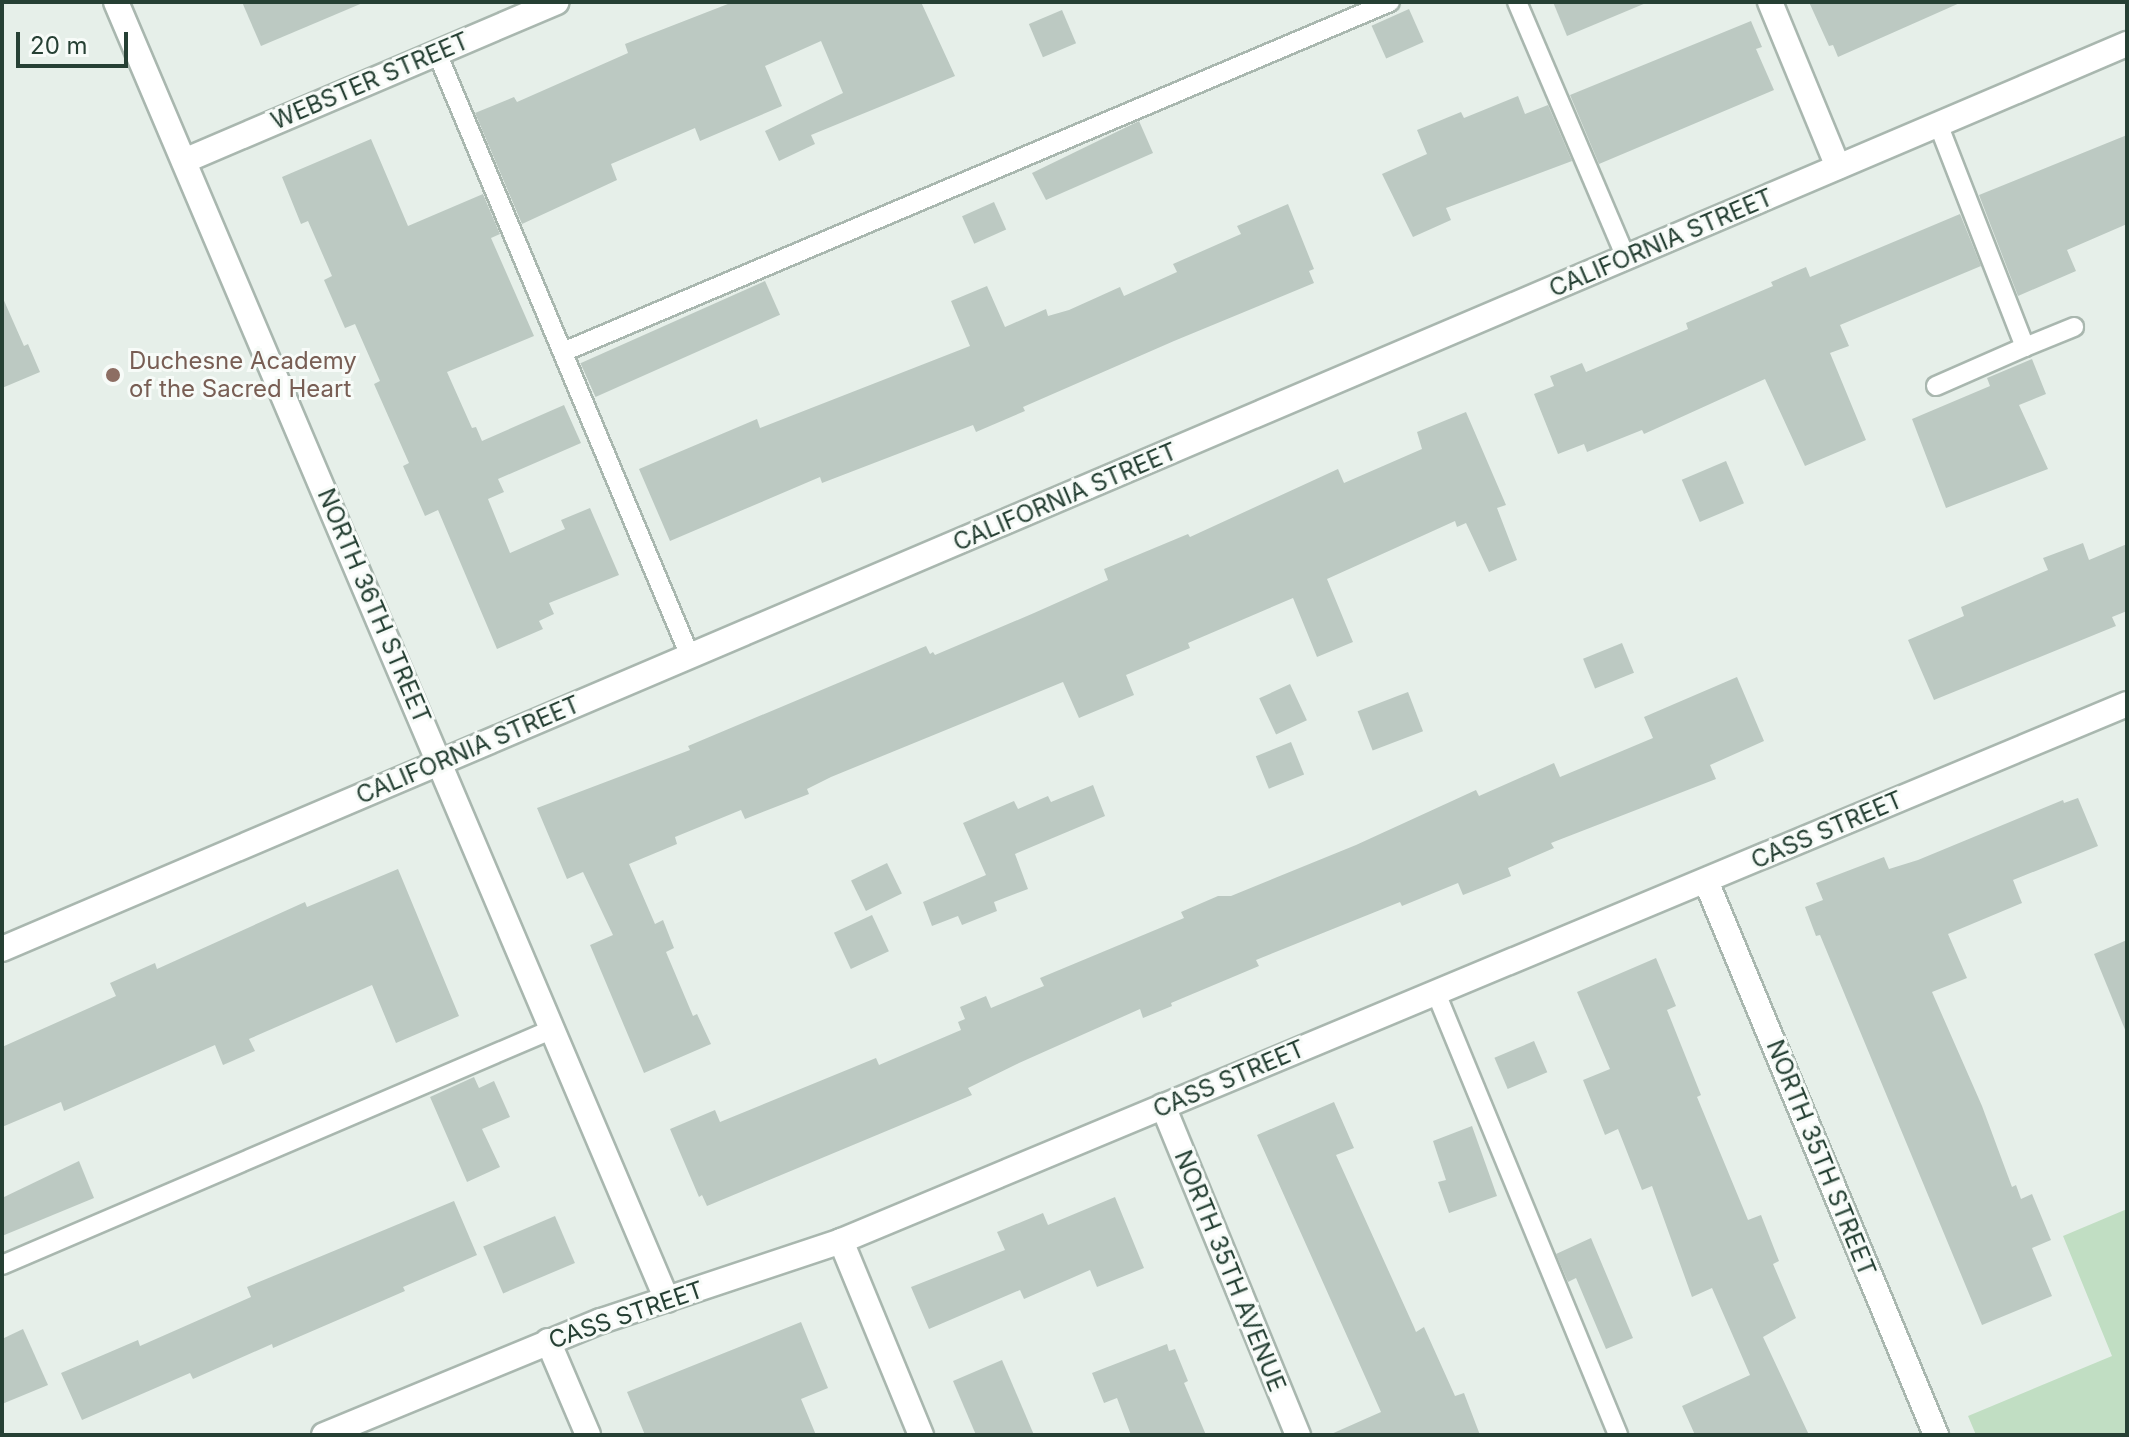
<!DOCTYPE html>
<html>
<head>
<meta charset="utf-8">
<style>
	body { margin:0 }
	#map { position:relative; width:2129px; height:1437px; overflow:hidden; background:#e6efe9; font-family:Inter,sans-serif }
	div>[style] { position:absolute }
	.green>* { inset:0; background:#c1dec3 }
	.building>* { inset:0; background:#bcc9c2; transform-origin:0 0 }
	.roads { filter:drop-shadow(2px 0 #a9b7af) drop-shadow(-2px 0 #a9b7af) drop-shadow(0 2px #a9b7af) drop-shadow(0 -2px #a9b7af) }
	.service>* { height:18px; margin:-9px; padding:0 9px; transform-origin:9px; border-radius:9px; background:#fff }
	.minor>* { height:24px; margin:-12px; padding:0 12px; transform-origin:12px; border-radius:12px; background:#fff }
	.tertiary>* { height:24px; margin:-12px; padding:0 12px; transform-origin:12px; border-radius:12px; background:#fff }
	.dots>* { width:22px; height:22px; translate:-50% -50%; box-sizing:border-box; border:4px solid #f7fbf8; border-radius:50% }
	span { translate:-50% -50%; white-space:nowrap; text-align:center; line-height:1.15; -webkit-text-stroke:6px #f7fbf8; paint-order:stroke }
	.street-label { font-size:24px; color:#264034 }
	.education-label { font-size:24px; color:#785e54 }
	.left { translate:0 -50%; text-align:left }
	.frame { position:absolute; inset:0; border:4px solid #264034; pointer-events:none }
	.scale { position:absolute; left:16px; top:32px; width:112px; height:36px; box-sizing:border-box; border:4px solid #264034; border-top:0; padding-left:10px; font-size:24px; line-height:28px; white-space:nowrap; color:#264034; -webkit-text-stroke:6px #f7fbf8; paint-order:stroke }
</style>
</head>
<body>
<div id="map">
	<div class="green">
		<i style="clip-path:polygon(2127px 1209px,2127px 1435px,1976px 1435px,1968px 1416px,2112px 1356px,2063px 1236px)"></i>
	</div>
	<div class="building">
		<i style="clip-path:polygon(242px 2px,365px 2px,261px 46px)"></i>
		<i style="clip-path:polygon(733px 2px,921px 2px,955px 76px,811px 135px,815px 144px,779px 161px,765px 131px,843px 93px,821px 41px,765px 66px,782px 106px,700px 141px,695px 128px,611px 164px,617px 180px,522px 224px,475px 113px,514px 97px,517px 102px,628px 53px,625px 44px)"></i>
		<i style="clip-path:polygon(1553px 2px,1646px 2px,1646px 3px,1567px 36px)"></i>
		<i style="clip-path:polygon(1809px 2px,1962px 2px,1838px 57px,1833px 45px,1829px 46px)"></i>
		<i style="left:1409px;top:9px;width:36px;height:41px;rotate:66deg"></i>
		<i style="left:1062px;top:10px;width:36px;height:36px;rotate:67deg"></i>
		<i style="clip-path:polygon(1751px 21px,1762px 47px,1756px 49px,1774px 90px,1599px 164px,1570px 95px)"></i>
		<i style="clip-path:polygon(1518px 96px,1525px 114px,1548px 105px,1572px 161px,1446px 208px,1451px 220px,1413px 237px,1382px 174px,1427px 154px,1417px 130px,1461px 112px,1464px 118px)"></i>
		<i style="clip-path:polygon(1139px 121px,1153px 153px,1046px 200px,1032px 173px)"></i>
		<i style="clip-path:polygon(2127px 135px,2127px 224px,2067px 250px,2076px 271px,2018px 296px,1979px 195px)"></i>
		<i style="clip-path:polygon(371px 139px,408px 226px,483px 194px,500px 234px,491px 238px,534px 336px,447px 372px,472px 428px,476px 427px,482px 441px,564px 405px,581px 443px,498px 479px,504px 492px,488px 499px,510px 553px,565px 529px,561px 520px,590px 508px,619px 575px,549px 603px,554px 614px,539px 621px,543px 629px,497px 649px,438px 510px,425px 516px,403px 466px,409px 463px,374px 384px,380px 381px,355px 324px,345px 328px,324px 280px,332px 276px,308px 221px,301px 224px,282px 177px)"></i>
		<i style="left:994px;top:202px;width:30px;height:35px;rotate:66deg"></i>
		<i style="clip-path:polygon(1288px 204px,1314px 269px,1309px 271px,1314px 283px,1174px 341px,1023px 407px,1025px 411px,976px 432px,973px 425px,822px 483px,820px 477px,670px 541px,639px 469px,757px 419px,760px 428px,970px 346px,951px 301px,987px 286px,1005px 327px,1046px 309px,1048px 316px,1069px 310px,1120px 287px,1124px 296px,1177px 272px,1173px 264px,1241px 234px,1237px 226px)"></i>
		<i style="clip-path:polygon(1960px 214px,1981px 266px,1840px 325px,1849px 346px,1830px 353px,1866px 440px,1805px 466px,1765px 379px,1644px 434px,1642px 430px,1587px 452px,1584px 444px,1558px 454px,1534px 394px,1554px 386px,1550px 376px,1582px 363px,1586px 372px,1688px 329px,1686px 323px,1773px 286px,1771px 282px,1806px 267px,1810px 277px)"></i>
		<i style="left:765px;top:281px;width:37px;height:202px;rotate:66deg"></i>
		<i style="clip-path:polygon(2px 296px,24px 346px,28px 344px,40px 372px,2px 388px)"></i>
		<i style="clip-path:polygon(2032px 359px,2046px 394px,2019px 405px,2048px 469px,1946px 508px,1912px 419px,1990px 386px,1987px 378px)"></i>
		<i style="clip-path:polygon(1466px 412px,1506px 505px,1497px 508px,1517px 560px,1489px 572px,1466px 523px,1457px 527px,1455px 521px,1327px 579px,1353px 642px,1317px 657px,1293px 598px,1188px 643px,1190px 648px,1126px 675px,1134px 695px,1079px 718px,1063px 682px,831px 777px,807px 789px,809px 794px,745px 819px,741px 810px,675px 837px,677px 844px,629px 864px,655px 924px,663px 920px,674px 948px,666px 952px,693px 1016px,697px 1014px,711px 1044px,644px 1073px,590px 945px,613px 935px,583px 872px,567px 879px,537px 808px,690px 750px,688px 746px,926px 646px,930px 654px,933px 652px,935px 655px,1034px 613px,1108px 580px,1104px 569px,1188px 534px,1190px 537px,1338px 469px,1344px 483px,1422px 449px,1417px 432px)"></i>
		<i style="left:1726px;top:461px;width:46px;height:48px;rotate:67deg"></i>
		<i style="clip-path:polygon(2083px 543px,2089px 560px,2127px 544px,2127px 611px,2112px 617px,2116px 626px,1934px 700px,1908px 640px,1964px 616px,1961px 607px,2048px 570px,2043px 558px)"></i>
		<i style="left:1622px;top:643px;width:32px;height:42px;rotate:68deg"></i>
		<i style="clip-path:polygon(1737px 677px,1764px 741px,1710px 765px,1716px 779px,1551px 843px,1554px 848px,1508px 868px,1511px 876px,1463px 895px,1458px 883px,1402px 906px,1400px 902px,1256px 960px,1259px 966px,1171px 1003px,1172px 1006px,1143px 1018px,1140px 1009px,1019px 1063px,968px 1088px,972px 1095px,932px 1112px,707px 1206px,702px 1195px,699px 1197px,670px 1129px,715px 1110px,720px 1122px,876px 1058px,879px 1065px,961px 1030px,958px 1022px,965px 1019px,960px 1007px,986px 996px,991px 1008px,1044px 986px,1040px 978px,1184px 918px,1181px 912px,1218px 896px,1231px 896px,1356px 845px,1476px 790px,1479px 796px,1554px 763px,1560px 777px,1653px 738px,1644px 717px)"></i>
		<i style="left:1290px;top:684px;width:40px;height:34px;rotate:65deg"></i>
		<i style="left:1408px;top:692px;width:42px;height:54px;rotate:69deg"></i>
		<i style="left:1291px;top:742px;width:35px;height:38px;rotate:68deg"></i>
		<i style="clip-path:polygon(1093px 785px,1105px 816px,1015px 854px,1028px 889px,994px 902px,997px 911px,962px 925px,958px 916px,932px 926px,923px 902px,986px 875px,963px 823px,1014px 801px,1018px 809px,1048px 796px,1051px 802px)"></i>
		<i style="clip-path:polygon(2078px 798px,2098px 846px,2013px 880px,2022px 903px,1948px 934px,1967px 978px,1932px 992px,1982px 1106px,2012px 1187px,2016px 1185px,2021px 1199px,2032px 1194px,2051px 1240px,2032px 1248px,2052px 1296px,1982px 1325px,1820px 935px,1816px 936px,1805px 907px,1823px 900px,1816px 883px,1884px 857px,1889px 869px,1918px 860px,2063px 800px,2064px 803px)"></i>
		<i style="left:887px;top:863px;width:34px;height:40px;rotate:64deg"></i>
		<i style="clip-path:polygon(398px 869px,459px 1016px,396px 1043px,372px 985px,249px 1039px,255px 1051px,223px 1065px,215px 1045px,64px 1111px,61px 1102px,2px 1127px,2px 1047px,116px 996px,110px 983px,155px 963px,157px 969px,305px 902px,307px 907px)"></i>
		<i style="left:872px;top:915px;width:40px;height:42px;rotate:65deg"></i>
		<i style="clip-path:polygon(2127px 940px,2127px 1031px,2126px 1032px,2094px 954px)"></i>
		<i style="clip-path:polygon(1656px 958px,1676px 1006px,1667px 1010px,1701px 1095px,1697px 1097px,1748px 1220px,1761px 1215px,1779px 1261px,1773px 1264px,1796px 1318px,1763px 1337px,1809px 1435px,1695px 1435px,1682px 1406px,1750px 1375px,1712px 1288px,1692px 1297px,1652px 1186px,1642px 1190px,1618px 1129px,1605px 1135px,1583px 1080px,1610px 1069px,1577px 992px)"></i>
		<i style="left:1534px;top:1041px;width:34px;height:43px;rotate:67deg"></i>
		<i style="clip-path:polygon(474px 1077px,479px 1088px,494px 1081px,510px 1117px,482px 1129px,500px 1167px,467px 1182px,430px 1097px)"></i>
		<i style="clip-path:polygon(1334px 1102px,1354px 1148px,1336px 1155px,1414px 1327px,1416px 1332px,1424px 1327px,1455px 1396px,1464px 1393px,1480px 1435px,1329px 1435px,1381px 1412px,1257px 1135px)"></i>
		<i style="clip-path:polygon(1472px 1126px,1497px 1196px,1449px 1213px,1438px 1182px,1446px 1180px,1433px 1141px)"></i>
		<i style="clip-path:polygon(79px 1161px,94px 1198px,2px 1236px,2px 1198px)"></i>
		<i style="clip-path:polygon(1115px 1197px,1144px 1268px,1097px 1287px,1090px 1270px,1024px 1299px,1020px 1290px,929px 1329px,911px 1287px,1005px 1250px,997px 1232px,1043px 1213px,1048px 1225px)"></i>
		<i style="clip-path:polygon(454px 1201px,477px 1255px,403px 1287px,405px 1291px,273px 1348px,272px 1344px,193px 1379px,190px 1373px,82px 1420px,61px 1373px,138px 1340px,140px 1346px,251px 1297px,247px 1287px)"></i>
		<i style="left:555px;top:1216px;width:51px;height:78px;rotate:67deg"></i>
		<i style="clip-path:polygon(1591px 1238px,1633px 1338px,1606px 1349px,1576px 1278px,1568px 1282px,1556px 1254px)"></i>
		<i style="clip-path:polygon(801px 1322px,828px 1388px,801px 1399px,816px 1435px,645px 1435px,627px 1392px)"></i>
		<i style="clip-path:polygon(23px 1329px,48px 1385px,2px 1404px,2px 1339px)"></i>
		<i style="clip-path:polygon(1167px 1344px,1169px 1351px,1175px 1349px,1188px 1381px,1184px 1383px,1206px 1435px,1131px 1435px,1117px 1398px,1104px 1403px,1092px 1373px)"></i>
		<i style="clip-path:polygon(1002px 1360px,1034px 1435px,976px 1435px,953px 1381px)"></i>
	</div>
	<div class="roads">
		<div class="service">
			<i style="left:1517px;top:2px;width:278px;rotate:66.9deg"></i>
			<i style="left:437px;top:53px;width:654px;rotate:67.24deg"></i>
			<i style="left:2025px;top:347px;width:53px;rotate:-22.2deg"></i>
			<i style="left:563px;top:352px;width:898px;rotate:-22.94deg"></i>
			<i style="left:1936px;top:386px;width:97px;rotate:-23.7deg"></i>
			<i style="left:2025px;top:347px;width:239px;rotate:-111.3deg"></i>
			<i style="left:1436px;top:993px;width:478px;rotate:67.6deg"></i>
			<i style="left:2px;top:1265px;width:599px;rotate:-23.19deg"></i>
		</div>
		<div class="minor">
			<i style="left:116px;top:2px;width:1410px;rotate:67deg"></i>
			<i style="left:1770px;top:2px;width:178px;rotate:67.6deg"></i>
			<i style="left:184px;top:161px;width:405px;rotate:-23.1deg"></i>
			<i style="left:1706px;top:881px;width:600px;rotate:67.45deg"></i>
			<i style="left:1163px;top:1106px;width:356px;rotate:67.7deg"></i>
			<i style="left:841px;top:1241px;width:210px;rotate:67.6deg"></i>
			<i style="left:548px;top:1341px;width:102px;rotate:66.9deg"></i>
			<i style="left:324px;top:1435px;width:300px;rotate:-22.4deg"></i>
			<i style="left:601px;top:1321px;width:253px;rotate:-18.4deg"></i>
			<i style="left:841px;top:1241px;width:1394px;rotate:-22.66deg"></i>
		</div>
		<div class="tertiary">
			<i style="left:2px;top:949px;width:2310px;rotate:-23.07deg"></i>
		</div>
	</div>
	<div class="dots">
		<i style="left:113px;top:375px;background:#8d6e63"></i>
	</div>
	<div class="street-label">
		<span style="left:370px;top:81px;rotate:-23deg">WEBSTER STREET</span>
		<span style="left:1661px;top:243px;rotate:-23deg">CALIFORNIA STREET</span>
		<span style="left:1065px;top:497px;rotate:-23deg">CALIFORNIA STREET</span>
		<span style="left:374px;top:606px;rotate:67deg">NORTH 36TH STREET</span>
		<span style="left:468px;top:750px;rotate:-23deg">CALIFORNIA STREET</span>
		<span style="left:1827px;top:830px;rotate:-23deg">CASS STREET</span>
		<span style="left:1229px;top:1079px;rotate:-23deg">CASS STREET</span>
		<span style="left:1821px;top:1158px;rotate:68deg">NORTH 35TH STREET</span>
		<span style="left:1230px;top:1271px;rotate:68deg">NORTH 35TH AVENUE</span>
		<span style="left:626px;top:1315px;rotate:-19deg">CASS STREET</span>
	</div>
	<div class="education-label">
		<span class="left" style="left:129px;top:375px">Duchesne Academy<br>of the Sacred Heart</span>
	</div>
	<div class="frame"></div>
	<div class="scale">20 m</div>
</div>
</body>
</html>
